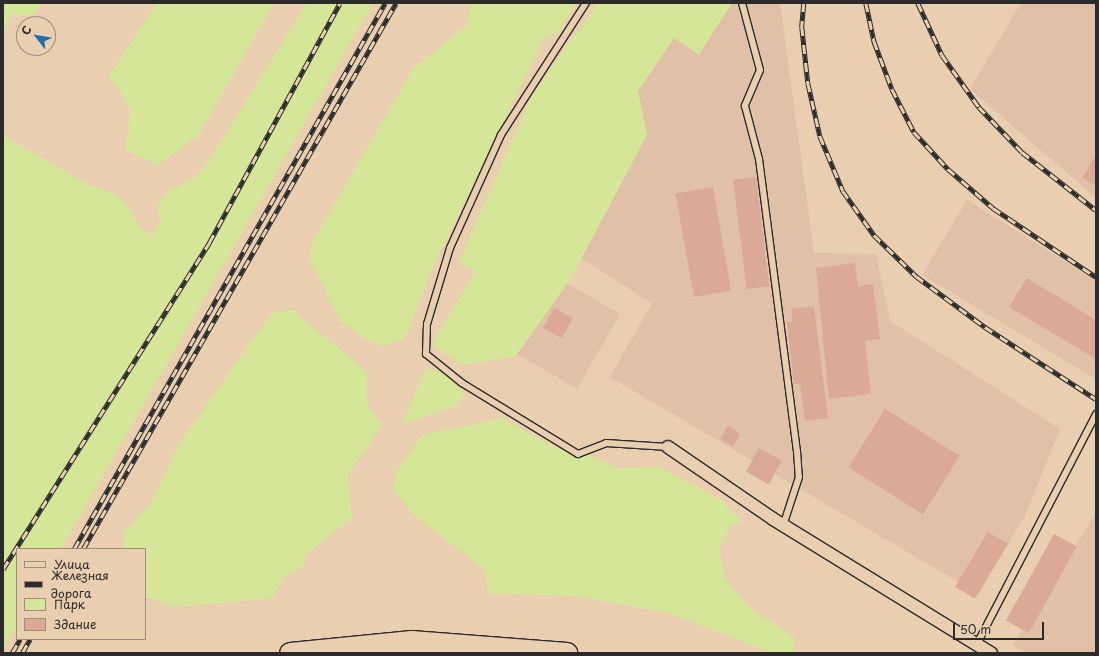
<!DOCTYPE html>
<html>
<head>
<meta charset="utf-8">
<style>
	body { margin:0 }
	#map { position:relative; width:1099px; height:656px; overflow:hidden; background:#e9ceb0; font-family:"Playpen Sans",sans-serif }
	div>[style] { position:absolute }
	.built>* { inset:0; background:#e0c0a6; transform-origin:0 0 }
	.green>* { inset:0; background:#d6e699 }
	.building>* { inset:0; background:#daaa96; transform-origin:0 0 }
	.roads { filter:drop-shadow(1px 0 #2b2b2b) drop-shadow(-1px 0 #2b2b2b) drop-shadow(0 1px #2b2b2b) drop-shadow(0 -1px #2b2b2b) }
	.service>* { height:6px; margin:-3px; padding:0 3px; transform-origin:3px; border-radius:3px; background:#e9ceb0 }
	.minor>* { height:12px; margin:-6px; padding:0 6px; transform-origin:6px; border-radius:6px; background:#e9ceb0 }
	.trunk>* { height:21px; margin:-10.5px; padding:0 10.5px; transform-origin:10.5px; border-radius:10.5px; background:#e9ceb0 }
	.rail>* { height:4.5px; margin-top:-2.25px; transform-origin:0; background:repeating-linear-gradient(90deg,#e9ceb0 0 9px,#2b2b2b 0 18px); box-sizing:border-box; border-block:1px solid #2b2b2b }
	span { translate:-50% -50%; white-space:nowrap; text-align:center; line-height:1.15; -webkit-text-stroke:3.5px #e9ceb0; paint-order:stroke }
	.frame { position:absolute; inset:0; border:4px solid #2b2b2b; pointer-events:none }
	.legend { position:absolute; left:16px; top:548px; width:130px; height:92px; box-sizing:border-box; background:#e9ceb0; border:1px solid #9d8d7b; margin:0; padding:5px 7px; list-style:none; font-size:12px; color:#2b2b2b }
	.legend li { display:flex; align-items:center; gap:8px; height:20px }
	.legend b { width:20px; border:1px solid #9d8d7b }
	.north { position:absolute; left:16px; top:16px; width:40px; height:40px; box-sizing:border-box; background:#e9ceb0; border:1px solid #9d8d7b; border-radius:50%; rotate:301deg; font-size:11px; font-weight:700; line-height:16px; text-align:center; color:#2b2b2b }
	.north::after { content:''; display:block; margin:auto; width:14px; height:18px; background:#1f6fb2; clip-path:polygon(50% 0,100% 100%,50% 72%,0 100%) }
	.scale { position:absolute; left:953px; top:622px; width:91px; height:18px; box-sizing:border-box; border:2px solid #2b2b2b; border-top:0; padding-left:5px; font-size:12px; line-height:14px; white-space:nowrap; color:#2b2b2b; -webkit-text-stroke:3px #e9ceb0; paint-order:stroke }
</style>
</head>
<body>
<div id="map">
	<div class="built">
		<i style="clip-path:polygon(638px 3px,780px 3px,814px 253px,876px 254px,890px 321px,1060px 429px,1026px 514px,979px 594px,610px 377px,652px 303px,524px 222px)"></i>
		<i style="clip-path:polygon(1021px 3px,1096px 3px,1096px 198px,970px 89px)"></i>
		<i style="clip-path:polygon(967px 200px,1096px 281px,1096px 379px,922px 275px)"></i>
		<i style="left:549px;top:273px;width:82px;height:86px;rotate:30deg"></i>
		<i style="clip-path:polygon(1096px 513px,1096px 653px,1026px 653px,1013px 645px)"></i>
	</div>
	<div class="green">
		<i style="clip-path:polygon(3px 3px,41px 3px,42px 5px,29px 17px,12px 14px,3px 32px)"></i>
		<i style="clip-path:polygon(157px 3px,274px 3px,198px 136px,157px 165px,126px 150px,130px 110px,122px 93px,108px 77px)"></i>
		<i style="clip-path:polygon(307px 3px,373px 3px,61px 549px,17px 549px,17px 626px,3px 650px,3px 135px,83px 182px,112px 193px,125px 202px,140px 228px,154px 235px,160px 221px,158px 205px,166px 192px,194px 178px,205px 167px)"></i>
		<i style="clip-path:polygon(470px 3px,576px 3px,557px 33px,544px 38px,432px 269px,408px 332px,402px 340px,384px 346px,372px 343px,340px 321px,309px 257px,313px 241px,414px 68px,466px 26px)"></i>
		<i style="clip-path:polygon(598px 3px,732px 3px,699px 55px,674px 38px,638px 91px,647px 135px,571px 278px,516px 356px,462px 365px,431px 344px,476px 271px,459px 262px,532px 95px)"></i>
		<i style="clip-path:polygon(292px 310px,367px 372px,367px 405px,382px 425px,348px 475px,352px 518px,305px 555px,304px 566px,285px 576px,272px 598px,175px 607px,145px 597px,145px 549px,123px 549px,125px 531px,152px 502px,178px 446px,252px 340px,273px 313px)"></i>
		<i style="clip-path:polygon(426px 368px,446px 374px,465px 393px,456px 406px,402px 424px)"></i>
		<i style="clip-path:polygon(502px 418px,559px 449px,587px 454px,617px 468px,658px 467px,720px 499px,741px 521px,728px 529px,719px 550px,725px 578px,748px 607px,794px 637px,794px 653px,771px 653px,669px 613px,574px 596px,488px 593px,485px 570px,416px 517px,394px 491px,396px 473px,422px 435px)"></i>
	</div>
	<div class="building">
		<i style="clip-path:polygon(1096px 155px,1096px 186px,1082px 178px)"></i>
		<i style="left:756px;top:177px;width:110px;height:23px;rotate:83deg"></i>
		<i style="left:713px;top:187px;width:105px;height:38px;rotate:80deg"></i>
		<i style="clip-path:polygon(855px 263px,858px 286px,873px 284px,880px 339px,865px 341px,871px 394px,829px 399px,816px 268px)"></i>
		<i style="clip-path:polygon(1027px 278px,1096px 320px,1096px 359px,1009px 307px)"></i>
		<i style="clip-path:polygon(814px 306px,828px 418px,805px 421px,800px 384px,794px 384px,787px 322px,793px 322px,791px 309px)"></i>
		<i style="left:554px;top:308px;width:21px;height:23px;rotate:28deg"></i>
		<i style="left:885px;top:409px;width:88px;height:69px;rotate:32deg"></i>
		<i style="left:728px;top:426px;width:15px;height:15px;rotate:32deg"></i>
		<i style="left:759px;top:448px;width:26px;height:27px;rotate:29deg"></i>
		<i style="left:988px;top:532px;width:23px;height:64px;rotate:31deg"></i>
		<i style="left:1054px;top:534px;width:26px;height:99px;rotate:29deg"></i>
	</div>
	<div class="roads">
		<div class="service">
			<i style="left:586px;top:3px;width:157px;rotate:122.8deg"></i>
			<i style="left:501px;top:135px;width:124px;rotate:114.3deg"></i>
			<i style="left:450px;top:248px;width:79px;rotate:106.8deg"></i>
			<i style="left:427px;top:324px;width:30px;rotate:92deg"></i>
			<i style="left:426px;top:354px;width:46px;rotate:38.9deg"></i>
			<i style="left:462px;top:383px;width:136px;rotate:31.5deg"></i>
			<i style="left:578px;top:454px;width:30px;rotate:-21deg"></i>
			<i style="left:606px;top:443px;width:62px;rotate:3.7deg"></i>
			<i style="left:742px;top:3px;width:69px;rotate:75deg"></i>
			<i style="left:760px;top:70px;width:39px;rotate:113deg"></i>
			<i style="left:745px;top:106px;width:55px;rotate:75.2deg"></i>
			<i style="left:759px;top:159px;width:294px;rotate:82.6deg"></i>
			<i style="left:797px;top:451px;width:26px;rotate:86deg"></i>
			<i style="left:799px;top:477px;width:52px;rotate:108.1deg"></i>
			<i style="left:977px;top:644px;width:259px;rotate:-62.6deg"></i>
		</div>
		<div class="minor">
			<i style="left:668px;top:447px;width:127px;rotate:34.4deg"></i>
			<i style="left:773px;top:519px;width:256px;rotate:31.6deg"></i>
		</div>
		<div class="trunk">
			<i style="left:290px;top:653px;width:122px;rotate:-5.7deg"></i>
			<i style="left:411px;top:641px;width:156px;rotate:4.4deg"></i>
		</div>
	</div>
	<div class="rail">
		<i style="left:804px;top:3px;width:24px;rotate:95deg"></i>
		<i style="left:802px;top:27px;width:56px;rotate:83.9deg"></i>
		<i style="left:808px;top:83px;width:54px;rotate:77.2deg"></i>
		<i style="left:820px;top:136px;width:60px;rotate:67.3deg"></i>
		<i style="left:843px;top:191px;width:54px;rotate:54.8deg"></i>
		<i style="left:874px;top:235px;width:59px;rotate:44.3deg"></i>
		<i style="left:916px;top:276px;width:86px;rotate:36.5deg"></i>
		<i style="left:985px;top:327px;width:132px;rotate:33deg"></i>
		<i style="left:866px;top:3px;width:39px;rotate:78deg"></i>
		<i style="left:874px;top:41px;width:51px;rotate:69.4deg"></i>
		<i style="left:892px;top:89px;width:48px;rotate:62.9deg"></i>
		<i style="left:914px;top:132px;width:50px;rotate:47.4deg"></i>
		<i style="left:948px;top:169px;width:60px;rotate:40.9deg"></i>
		<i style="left:993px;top:208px;width:124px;rotate:33.8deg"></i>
		<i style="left:918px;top:3px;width:57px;rotate:65.2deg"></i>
		<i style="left:942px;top:55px;width:64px;rotate:54.6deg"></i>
		<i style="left:979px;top:107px;width:62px;rotate:46.3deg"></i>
		<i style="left:1022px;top:152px;width:94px;rotate:38.1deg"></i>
		<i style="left:74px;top:549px;width:628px;rotate:-60.33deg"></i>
		<i style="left:83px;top:549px;width:629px;rotate:-60.18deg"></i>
		<i style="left:3px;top:569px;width:386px;rotate:-57.7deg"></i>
		<i style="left:209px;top:243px;width:273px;rotate:-61.4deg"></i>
		<i style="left:12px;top:653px;width:16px;rotate:-60deg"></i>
		<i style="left:22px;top:653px;width:16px;rotate:-60deg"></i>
	</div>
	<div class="frame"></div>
	<ul class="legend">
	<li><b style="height:5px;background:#e9ceb0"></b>Улица</li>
	<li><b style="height:5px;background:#2b2b2b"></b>Железная дорога</li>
	<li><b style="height:11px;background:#d6e699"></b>Парк</li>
	<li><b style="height:11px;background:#daaa96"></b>Здание</li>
	</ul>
	<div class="north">С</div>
	<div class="scale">50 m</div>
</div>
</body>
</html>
